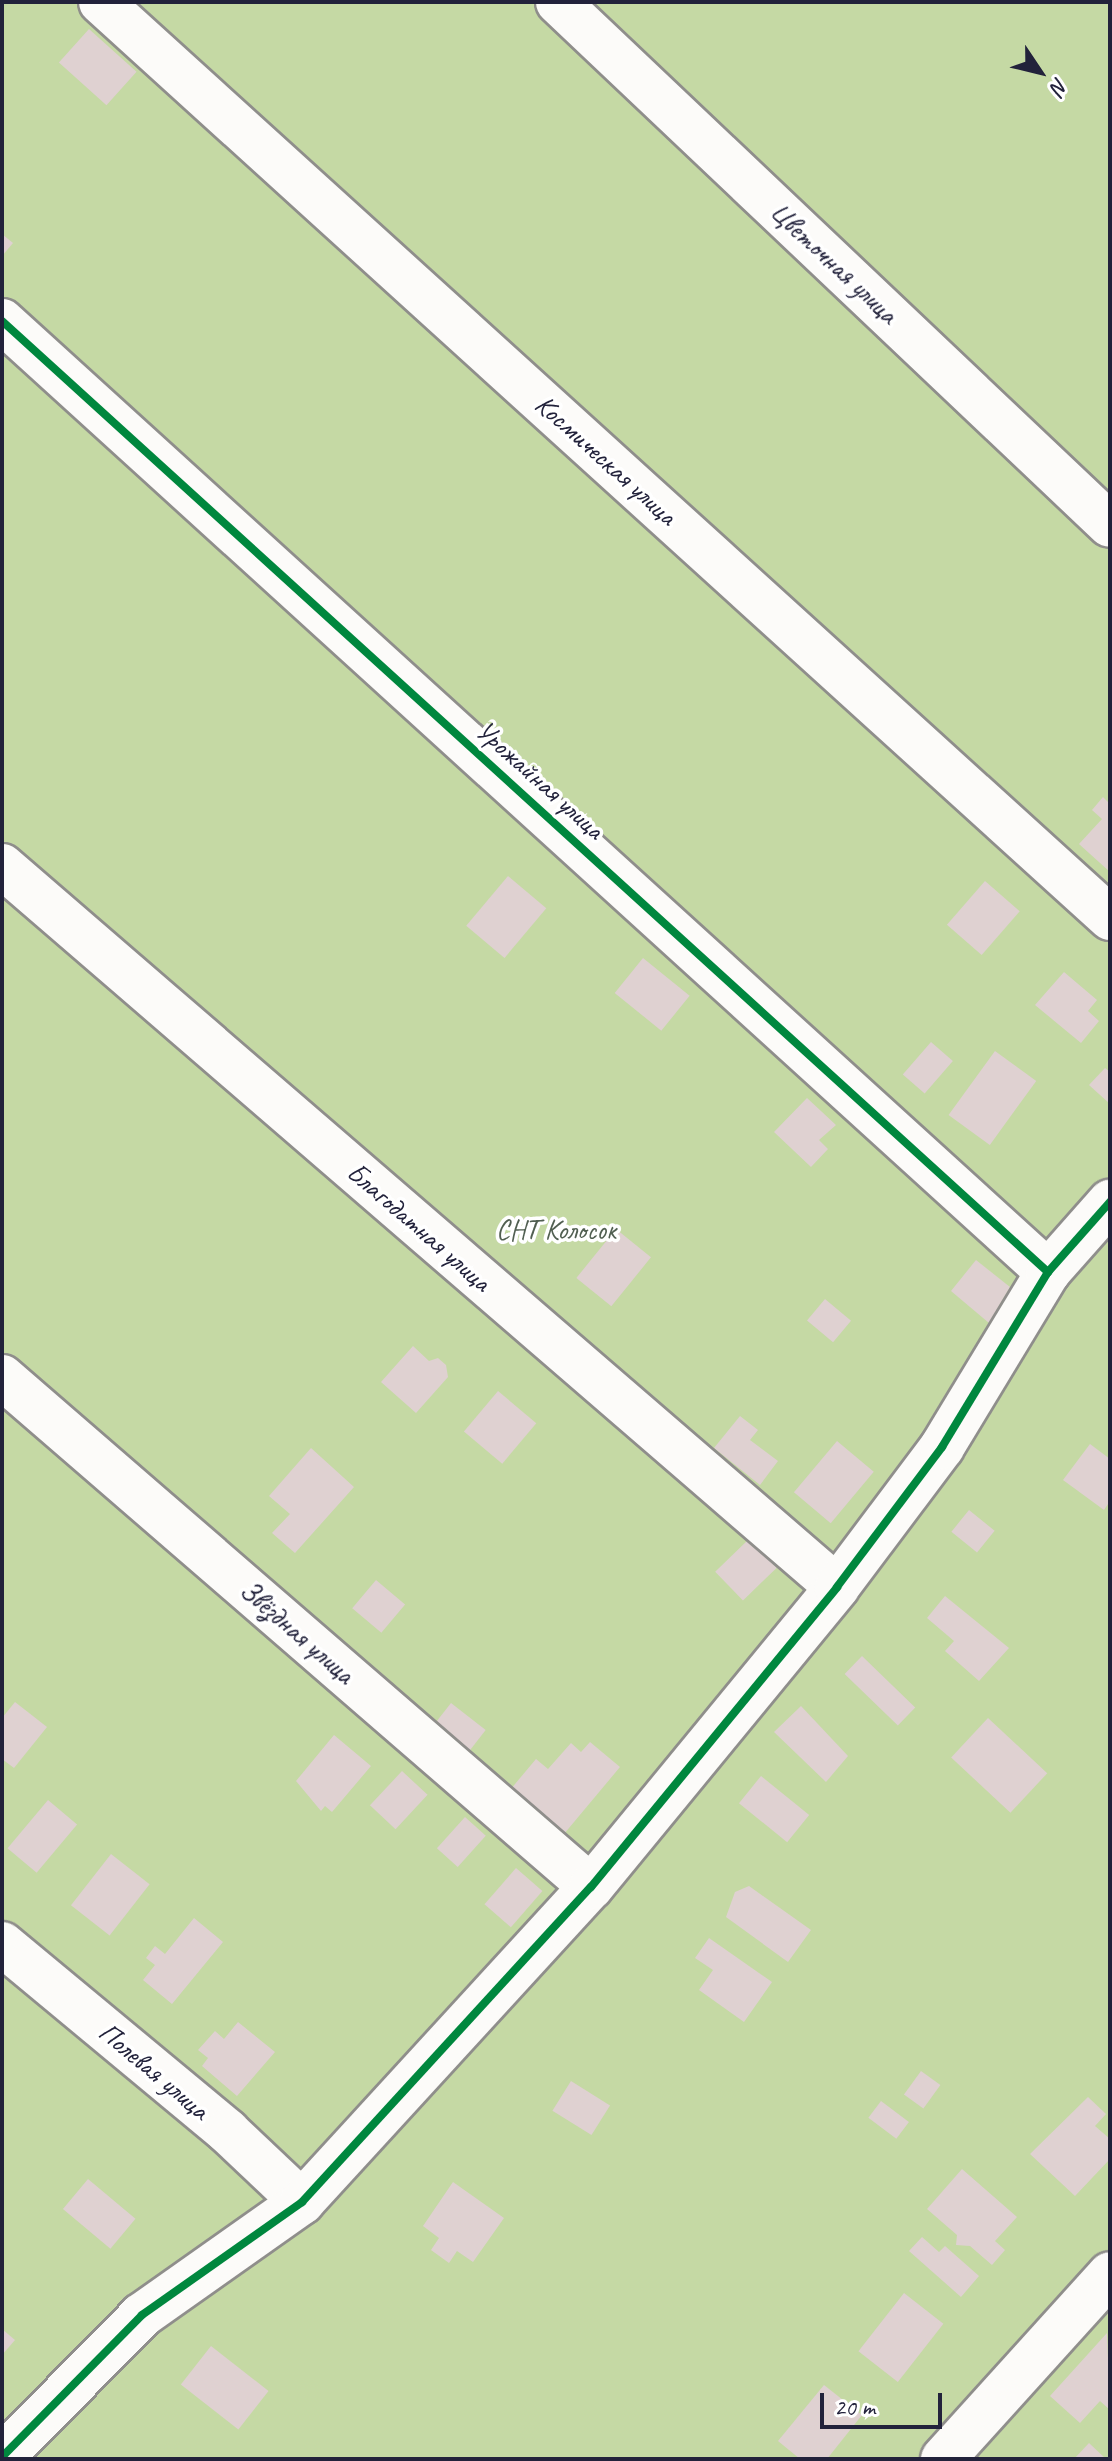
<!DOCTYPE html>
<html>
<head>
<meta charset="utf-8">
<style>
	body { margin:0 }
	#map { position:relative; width:1112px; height:2461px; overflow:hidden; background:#e9e5d8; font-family:Caveat,sans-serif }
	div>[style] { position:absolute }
	.green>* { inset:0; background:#c5d9a4; transform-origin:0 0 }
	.building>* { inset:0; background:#dfd1d1; transform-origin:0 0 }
	.roads { filter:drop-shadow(2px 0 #8f8e8b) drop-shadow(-2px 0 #8f8e8b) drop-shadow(0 2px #8f8e8b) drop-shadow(0 -2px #8f8e8b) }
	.street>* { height:44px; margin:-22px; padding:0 22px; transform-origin:22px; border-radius:22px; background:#fcfbf9 }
	.cycleway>* { height:8px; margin:-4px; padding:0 4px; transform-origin:4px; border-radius:4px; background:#00873e }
	span { translate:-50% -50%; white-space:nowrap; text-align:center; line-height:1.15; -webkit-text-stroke:7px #fff; paint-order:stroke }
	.street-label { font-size:28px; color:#22223b }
	.park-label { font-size:28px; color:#515f51 }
	.frame { position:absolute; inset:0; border:4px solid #22223b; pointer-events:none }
	.north { position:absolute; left:1000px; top:32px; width:80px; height:80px; -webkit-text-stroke:6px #fff; paint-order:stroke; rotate:125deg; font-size:22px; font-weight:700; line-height:32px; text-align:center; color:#22223b }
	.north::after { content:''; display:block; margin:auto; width:28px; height:36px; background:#22223b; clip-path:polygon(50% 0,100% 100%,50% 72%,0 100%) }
	.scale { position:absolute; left:820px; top:2393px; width:122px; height:36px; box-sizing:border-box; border:4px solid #22223b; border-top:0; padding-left:10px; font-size:24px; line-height:28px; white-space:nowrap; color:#22223b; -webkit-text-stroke:6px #fff; paint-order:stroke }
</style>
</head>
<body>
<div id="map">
	<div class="green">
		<i style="left:2px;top:2px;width:1108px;height:2457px"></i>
	</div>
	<div class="building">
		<i style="left:89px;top:29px;width:64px;height:45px;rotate:42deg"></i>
		<i style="clip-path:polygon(2px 234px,13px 243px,2px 256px)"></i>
		<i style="clip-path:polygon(1103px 797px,1110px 804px,1110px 872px,1079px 844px,1102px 819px,1092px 810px)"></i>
		<i style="left:508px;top:876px;width:50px;height:65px;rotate:40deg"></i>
		<i style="left:985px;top:881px;width:46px;height:58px;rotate:41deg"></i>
		<i style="left:643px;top:958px;width:60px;height:45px;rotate:39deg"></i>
		<i style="clip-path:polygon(1064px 972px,1097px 1000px,1088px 1011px,1099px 1021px,1081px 1043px,1035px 1005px)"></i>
		<i style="left:931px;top:1042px;width:29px;height:43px;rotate:41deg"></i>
		<i style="left:995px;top:1051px;width:51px;height:79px;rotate:36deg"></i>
		<i style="clip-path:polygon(1105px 1068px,1110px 1072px,1110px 1104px,1089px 1085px)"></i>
		<i style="clip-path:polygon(807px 1098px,836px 1125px,819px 1140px,828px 1149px,811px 1167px,774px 1132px)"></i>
		<i style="left:616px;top:1229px;width:45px;height:63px;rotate:39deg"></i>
		<i style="clip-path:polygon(976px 1260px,1010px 1287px,989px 1323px,951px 1291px)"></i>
		<i style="left:825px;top:1299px;width:34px;height:28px;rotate:40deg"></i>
		<i style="clip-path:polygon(413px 1346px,429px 1361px,438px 1358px,446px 1365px,448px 1377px,416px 1413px,381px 1382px)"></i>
		<i style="left:498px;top:1391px;width:50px;height:53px;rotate:40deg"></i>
		<i style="clip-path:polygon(740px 1416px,758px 1430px,750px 1440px,778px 1461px,760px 1485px,714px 1448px)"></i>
		<i style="left:837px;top:1441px;width:48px;height:67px;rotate:40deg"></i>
		<i style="clip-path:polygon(1090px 1444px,1110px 1459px,1110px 1501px,1104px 1510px,1063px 1480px)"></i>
		<i style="clip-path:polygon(311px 1448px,354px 1487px,295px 1553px,272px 1533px,290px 1514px,269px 1496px)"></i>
		<i style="left:969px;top:1510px;width:33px;height:28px;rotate:39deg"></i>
		<i style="left:749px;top:1539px;width:40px;height:47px;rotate:46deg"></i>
		<i style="left:376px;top:1580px;width:38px;height:37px;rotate:40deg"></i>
		<i style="clip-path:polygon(945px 1596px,1009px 1648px,979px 1681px,945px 1651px,954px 1641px,927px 1618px)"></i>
		<i style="left:862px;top:1656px;width:74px;height:25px;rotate:44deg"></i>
		<i style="clip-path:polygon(15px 1702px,47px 1727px,14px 1768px,2px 1759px,2px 1718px)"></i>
		<i style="left:451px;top:1703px;width:44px;height:28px;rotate:38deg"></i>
		<i style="clip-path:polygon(801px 1706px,848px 1756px,826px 1782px,774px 1732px)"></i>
		<i style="left:988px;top:1718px;width:81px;height:54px;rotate:43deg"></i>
		<i style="clip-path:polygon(334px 1735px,371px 1766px,332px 1812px,325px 1806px,321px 1811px,296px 1781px)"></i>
		<i style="clip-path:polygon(590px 1742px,620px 1767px,564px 1834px,510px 1790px,536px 1759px,548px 1769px,571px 1743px,581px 1752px)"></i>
		<i style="left:402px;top:1771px;width:35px;height:47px;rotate:43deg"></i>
		<i style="left:761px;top:1776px;width:62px;height:35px;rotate:39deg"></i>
		<i style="left:48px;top:1800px;width:38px;height:63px;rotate:40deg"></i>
		<i style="left:465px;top:1817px;width:28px;height:42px;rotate:42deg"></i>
		<i style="left:111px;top:1854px;width:49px;height:65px;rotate:38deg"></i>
		<i style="left:516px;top:1868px;width:35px;height:48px;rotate:41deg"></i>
		<i style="clip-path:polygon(749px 1886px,811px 1930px,788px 1962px,726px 1917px,735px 1892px)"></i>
		<i style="clip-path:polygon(194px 1918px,223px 1942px,172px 2004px,143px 1980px,155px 1965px,146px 1958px,155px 1946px,165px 1954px)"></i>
		<i style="clip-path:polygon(709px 1938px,772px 1982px,744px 2022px,699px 1990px,713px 1970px,695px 1958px)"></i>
		<i style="clip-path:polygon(238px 2022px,275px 2052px,237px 2096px,202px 2066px,208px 2058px,198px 2050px,215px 2031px,224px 2039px)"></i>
		<i style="left:921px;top:2071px;width:24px;height:29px;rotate:36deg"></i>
		<i style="left:571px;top:2081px;width:46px;height:35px;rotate:32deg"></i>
		<i style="clip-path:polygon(1088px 2097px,1106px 2114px,1095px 2126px,1110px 2139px,1110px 2159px,1075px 2196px,1030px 2154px)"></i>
		<i style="left:881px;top:2101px;width:35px;height:21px;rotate:37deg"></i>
		<i style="clip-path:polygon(962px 2169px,1017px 2217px,995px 2241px,1005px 2250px,992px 2265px,970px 2246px,956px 2245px,957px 2235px,927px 2209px)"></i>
		<i style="left:88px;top:2179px;width:62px;height:39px;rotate:40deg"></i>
		<i style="clip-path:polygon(453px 2182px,504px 2218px,473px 2262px,457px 2251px,449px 2263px,431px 2250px,439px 2238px,423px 2226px)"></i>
		<i style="clip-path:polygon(922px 2237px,939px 2252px,945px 2246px,979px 2276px,961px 2297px,909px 2251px)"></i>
		<i style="left:904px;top:2293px;width:50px;height:74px;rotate:38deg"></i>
		<i style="clip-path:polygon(2px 2329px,15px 2340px,2px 2355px)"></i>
		<i style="clip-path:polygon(1107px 2333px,1110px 2410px,1100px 2401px,1080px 2423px,1050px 2396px)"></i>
		<i style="left:211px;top:2346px;width:73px;height:49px;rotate:38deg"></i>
		<i style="clip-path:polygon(824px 2385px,862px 2415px,827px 2459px,800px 2459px,778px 2441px)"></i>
		<i style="clip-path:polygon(1089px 2443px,1106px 2459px,1074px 2459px)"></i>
	</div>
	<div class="roads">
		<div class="street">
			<i style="left:101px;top:2px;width:1363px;rotate:42.23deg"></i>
			<i style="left:558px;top:2px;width:760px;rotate:43.45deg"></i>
			<i style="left:2px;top:321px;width:1414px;rotate:42.28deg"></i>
			<i style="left:2px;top:866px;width:1103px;rotate:40.81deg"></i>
			<i style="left:2px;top:1377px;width:779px;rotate:40.89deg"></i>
			<i style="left:2px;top:1944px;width:293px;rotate:39.7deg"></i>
			<i style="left:227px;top:2131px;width:103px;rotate:43.4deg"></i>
			<i style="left:2px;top:2457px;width:199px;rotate:-45.4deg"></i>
			<i style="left:142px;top:2315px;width:196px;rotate:-35.2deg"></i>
			<i style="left:302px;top:2202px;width:427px;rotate:-47.5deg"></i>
			<i style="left:591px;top:1887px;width:388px;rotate:-50.6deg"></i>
			<i style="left:837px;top:1587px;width:175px;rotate:-53.1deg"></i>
			<i style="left:942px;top:1447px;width:205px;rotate:-58.8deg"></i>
			<i style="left:1048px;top:1272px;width:94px;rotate:-48.5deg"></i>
			<i style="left:943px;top:2459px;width:249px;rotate:-47.9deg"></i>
		</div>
	</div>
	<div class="cycleway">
		<i style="left:2px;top:321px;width:1414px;rotate:42.28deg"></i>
		<i style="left:2px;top:2457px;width:199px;rotate:-45.4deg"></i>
		<i style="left:142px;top:2315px;width:196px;rotate:-35.2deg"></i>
		<i style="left:302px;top:2202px;width:427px;rotate:-47.5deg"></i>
		<i style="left:591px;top:1887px;width:388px;rotate:-50.6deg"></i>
		<i style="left:837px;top:1587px;width:175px;rotate:-53.1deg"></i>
		<i style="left:942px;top:1447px;width:205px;rotate:-58.8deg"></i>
		<i style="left:1048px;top:1272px;width:94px;rotate:-48.5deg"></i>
	</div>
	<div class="street-label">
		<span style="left:834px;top:263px;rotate:43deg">Цветочная улица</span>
		<span style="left:606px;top:460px;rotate:42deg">Космическая улица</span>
		<span style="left:540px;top:780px;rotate:42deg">Урожайная улица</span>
		<span style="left:419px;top:1227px;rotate:41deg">Благодатная улица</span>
		<span style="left:297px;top:1632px;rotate:41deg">Звёздная улица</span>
		<span style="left:154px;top:2071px;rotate:40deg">Полевая улица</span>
	</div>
	<div class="park-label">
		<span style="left:556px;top:1230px">СНТ Колосок</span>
	</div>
	<div class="frame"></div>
	<div class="north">N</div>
	<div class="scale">20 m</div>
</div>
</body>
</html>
